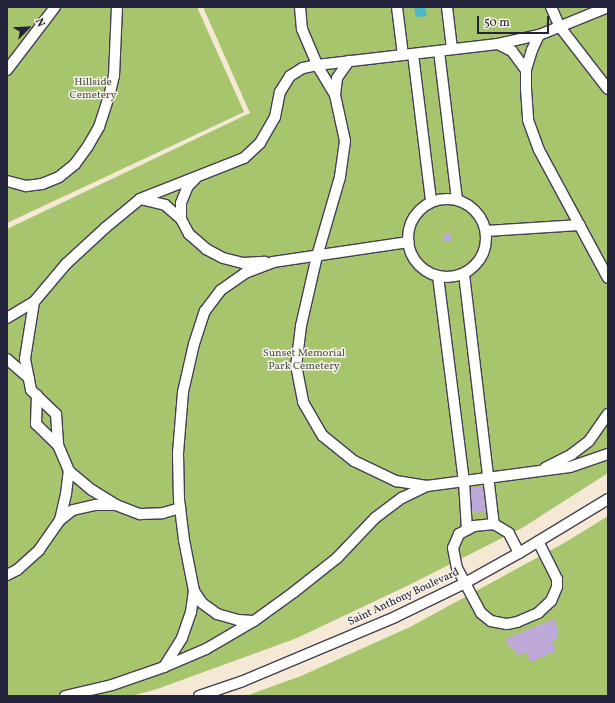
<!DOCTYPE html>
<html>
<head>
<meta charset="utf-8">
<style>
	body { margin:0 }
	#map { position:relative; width:615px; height:703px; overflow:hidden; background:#f5e8d4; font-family:Vollkorn,serif }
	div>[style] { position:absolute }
	.green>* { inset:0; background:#a6c56d }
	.water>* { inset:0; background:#4cb8c8 }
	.building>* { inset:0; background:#bfa9d9; transform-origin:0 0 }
	.roads { filter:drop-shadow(1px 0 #424052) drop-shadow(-1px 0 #424052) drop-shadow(0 1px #424052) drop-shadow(0 -1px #424052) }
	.minor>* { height:10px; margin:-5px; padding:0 5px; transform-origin:5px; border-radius:5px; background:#fff }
	.minor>.ring { margin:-5px; padding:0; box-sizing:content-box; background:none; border:10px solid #fff; border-radius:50% }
	span { translate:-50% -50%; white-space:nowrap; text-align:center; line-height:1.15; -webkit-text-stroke:3px #f7f3e8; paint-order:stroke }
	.park-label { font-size:11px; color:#4a534a }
	.street-label { font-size:11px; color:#22223b }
	.frame { position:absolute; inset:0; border:8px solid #22223b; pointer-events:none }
	.north { position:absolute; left:8px; top:8px; width:40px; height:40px; -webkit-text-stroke:3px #f7f3e8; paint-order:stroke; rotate:66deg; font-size:11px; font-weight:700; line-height:16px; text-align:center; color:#22223b }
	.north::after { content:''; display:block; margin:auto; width:14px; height:18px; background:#22223b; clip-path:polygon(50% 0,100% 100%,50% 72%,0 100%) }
	.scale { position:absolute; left:477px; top:16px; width:72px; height:18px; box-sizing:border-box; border:2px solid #22223b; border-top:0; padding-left:5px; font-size:12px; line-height:14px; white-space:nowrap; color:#22223b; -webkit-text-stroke:3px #f7f3e8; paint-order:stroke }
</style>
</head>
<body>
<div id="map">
	<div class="green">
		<i style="clip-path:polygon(7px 7px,197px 7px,244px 112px,7px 223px)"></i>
		<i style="clip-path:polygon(203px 7px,608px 7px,608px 473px,522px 528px,411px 584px,297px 638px,157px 689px,131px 696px,7px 696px,7px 229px,250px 113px)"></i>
		<i style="clip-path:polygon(608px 516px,608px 696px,246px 696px,301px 676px,410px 627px,566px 542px)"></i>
	</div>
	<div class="water">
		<i style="clip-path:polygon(414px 7px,425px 7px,427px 16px,416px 17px)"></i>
	</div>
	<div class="building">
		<i style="left:443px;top:233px;width:9px;height:9px"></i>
		<i style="clip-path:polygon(483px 487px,486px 511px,475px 513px,475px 511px,472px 511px,471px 488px)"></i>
		<i style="clip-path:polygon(554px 619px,559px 632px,556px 633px,559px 638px,552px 641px,556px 651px,531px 662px,526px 652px,518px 656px,515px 650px,509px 647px,505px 639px)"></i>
	</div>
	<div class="roads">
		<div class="minor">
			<i style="left:300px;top:7px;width:22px;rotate:85deg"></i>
			<i style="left:302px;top:29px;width:39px;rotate:67deg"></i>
			<i style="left:317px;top:65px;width:35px;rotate:59deg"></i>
			<i style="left:335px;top:95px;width:47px;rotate:77.7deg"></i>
			<i style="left:345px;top:141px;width:36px;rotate:98deg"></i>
			<i style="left:340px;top:177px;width:82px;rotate:106.2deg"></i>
			<i style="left:317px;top:256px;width:72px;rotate:102.9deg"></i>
			<i style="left:301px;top:326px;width:39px;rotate:97deg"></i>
			<i style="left:296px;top:365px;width:38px;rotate:79deg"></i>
			<i style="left:303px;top:402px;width:39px;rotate:60deg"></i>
			<i style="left:323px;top:436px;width:40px;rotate:39deg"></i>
			<i style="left:354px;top:461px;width:47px;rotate:25.5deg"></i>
			<i style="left:396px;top:481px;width:31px;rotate:9deg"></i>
			<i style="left:427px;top:486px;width:144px;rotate:-7.6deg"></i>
			<i style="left:570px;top:467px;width:40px;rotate:-18.9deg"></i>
			<i style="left:397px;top:7px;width:48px;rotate:82.9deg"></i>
			<i style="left:447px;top:7px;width:42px;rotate:83.2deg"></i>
			<i style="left:551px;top:7px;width:22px;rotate:66deg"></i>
			<i style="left:560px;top:27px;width:78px;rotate:52.3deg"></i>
			<i style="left:608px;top:7px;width:74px;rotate:157.9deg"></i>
			<i style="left:539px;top:35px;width:17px;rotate:115deg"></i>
			<i style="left:532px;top:50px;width:21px;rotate:107deg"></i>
			<i style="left:526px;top:70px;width:19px;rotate:90deg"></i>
			<i style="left:526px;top:89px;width:31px;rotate:86deg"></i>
			<i style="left:528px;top:120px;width:32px;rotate:70deg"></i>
			<i style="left:539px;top:150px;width:145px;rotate:61.7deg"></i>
			<i style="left:498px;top:44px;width:16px;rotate:27deg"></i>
			<i style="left:512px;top:51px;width:24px;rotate:54deg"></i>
			<i style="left:439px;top:51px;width:149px;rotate:83.1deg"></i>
			<i style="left:413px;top:54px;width:148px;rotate:83deg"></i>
			<i style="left:7px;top:70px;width:79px;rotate:-52.7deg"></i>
			<i style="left:335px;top:95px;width:17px;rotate:-83deg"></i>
			<i style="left:337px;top:78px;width:21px;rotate:-55deg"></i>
			<i style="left:7px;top:181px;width:20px;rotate:15deg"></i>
			<i style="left:26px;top:186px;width:16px;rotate:-7deg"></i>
			<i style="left:42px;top:184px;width:18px;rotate:-22deg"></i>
			<i style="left:59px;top:177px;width:21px;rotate:-39deg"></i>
			<i style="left:75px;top:164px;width:22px;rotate:-54deg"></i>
			<i style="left:88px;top:146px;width:22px;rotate:-60deg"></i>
			<i style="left:99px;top:127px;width:32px;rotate:-72deg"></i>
			<i style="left:109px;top:97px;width:22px;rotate:-77deg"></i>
			<i style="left:114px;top:76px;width:69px;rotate:-87.5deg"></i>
			<i class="ring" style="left:408px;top:199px;width:68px;height:68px"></i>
			<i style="left:140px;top:199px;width:26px;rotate:13deg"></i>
			<i style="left:165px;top:205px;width:21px;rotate:41deg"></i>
			<i style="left:181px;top:219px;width:17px;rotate:62deg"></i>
			<i style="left:189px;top:234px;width:23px;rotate:41deg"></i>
			<i style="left:206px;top:249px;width:19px;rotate:28deg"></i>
			<i style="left:223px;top:258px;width:21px;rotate:14deg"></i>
			<i style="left:243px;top:263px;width:22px;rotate:-3deg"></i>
			<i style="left:181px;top:219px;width:16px;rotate:-90deg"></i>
			<i style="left:181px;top:203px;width:18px;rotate:-68deg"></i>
			<i style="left:188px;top:186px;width:10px;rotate:-45deg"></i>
			<i style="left:486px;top:231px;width:94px;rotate:-3.7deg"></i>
			<i style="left:464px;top:274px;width:252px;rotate:83.2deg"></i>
			<i style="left:438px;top:276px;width:208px;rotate:82.8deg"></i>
			<i style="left:464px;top:482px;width:48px;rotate:86.4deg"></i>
			<i style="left:34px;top:302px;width:58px;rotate:99deg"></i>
			<i style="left:25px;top:359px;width:32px;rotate:79deg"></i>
			<i style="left:31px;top:390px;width:35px;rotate:44deg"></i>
			<i style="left:56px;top:414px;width:31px;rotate:86deg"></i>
			<i style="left:58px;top:445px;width:28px;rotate:67deg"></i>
			<i style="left:69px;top:471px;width:30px;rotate:40deg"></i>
			<i style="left:92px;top:490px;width:28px;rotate:32deg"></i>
			<i style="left:116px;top:505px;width:26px;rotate:21deg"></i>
			<i style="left:140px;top:514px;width:23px;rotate:-2deg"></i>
			<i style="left:163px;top:513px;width:18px;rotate:-16deg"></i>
			<i style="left:7px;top:318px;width:31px;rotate:-31deg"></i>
			<i style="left:34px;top:302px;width:50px;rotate:-49.9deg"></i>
			<i style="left:66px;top:264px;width:53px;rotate:-42.7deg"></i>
			<i style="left:105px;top:228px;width:45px;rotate:-39.6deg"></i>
			<i style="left:140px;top:199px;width:112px;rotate:-21.5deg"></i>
			<i style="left:244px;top:158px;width:22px;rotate:-43deg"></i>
			<i style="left:260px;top:143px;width:30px;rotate:-60deg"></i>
			<i style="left:275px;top:117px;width:25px;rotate:-79deg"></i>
			<i style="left:280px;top:92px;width:19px;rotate:-58deg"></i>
			<i style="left:290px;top:76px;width:15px;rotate:-32deg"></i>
			<i style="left:303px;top:68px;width:14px;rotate:-12deg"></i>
			<i style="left:317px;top:65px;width:182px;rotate:-6.6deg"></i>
			<i style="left:498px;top:44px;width:42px;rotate:-12.4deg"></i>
			<i style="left:7px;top:359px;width:29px;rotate:41deg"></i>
			<i style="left:37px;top:395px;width:29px;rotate:92deg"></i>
			<i style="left:36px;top:424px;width:30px;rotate:44deg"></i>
			<i style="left:545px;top:468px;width:30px;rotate:-27deg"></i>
			<i style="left:572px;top:454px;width:21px;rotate:-37deg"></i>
			<i style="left:589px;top:441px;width:33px;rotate:-55deg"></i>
			<i style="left:60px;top:520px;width:16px;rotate:-38deg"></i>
			<i style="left:73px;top:510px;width:23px;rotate:-13deg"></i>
			<i style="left:95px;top:505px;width:21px"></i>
			<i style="left:519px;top:553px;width:22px;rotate:-117deg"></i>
			<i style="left:509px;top:533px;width:17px;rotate:-149deg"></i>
			<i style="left:494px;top:524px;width:20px;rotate:174deg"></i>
			<i style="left:474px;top:526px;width:17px;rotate:152deg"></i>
			<i style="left:459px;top:534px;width:15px;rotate:113deg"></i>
			<i style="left:453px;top:548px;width:20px;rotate:79deg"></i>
			<i style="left:457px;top:568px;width:51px;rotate:61.9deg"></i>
			<i style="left:481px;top:613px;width:13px;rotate:39deg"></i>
			<i style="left:491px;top:621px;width:16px;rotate:11deg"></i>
			<i style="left:507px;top:624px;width:10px;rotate:-11deg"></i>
			<i style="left:517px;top:622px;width:23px;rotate:-23deg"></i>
			<i style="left:538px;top:613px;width:18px;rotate:-43deg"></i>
			<i style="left:551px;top:601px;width:15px;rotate:-67deg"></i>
			<i style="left:557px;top:587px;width:8px;rotate:-90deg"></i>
			<i style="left:557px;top:579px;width:42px;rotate:-116.6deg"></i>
			<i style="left:7px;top:575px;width:11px;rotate:-27deg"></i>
			<i style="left:17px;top:570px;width:30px;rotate:-42deg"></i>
			<i style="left:39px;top:550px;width:37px;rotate:-55deg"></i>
			<i style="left:60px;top:520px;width:27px;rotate:-77deg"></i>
			<i style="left:66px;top:494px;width:23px;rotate:-83deg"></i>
			<i style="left:194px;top:591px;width:14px;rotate:56deg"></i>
			<i style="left:202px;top:603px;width:19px;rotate:36deg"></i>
			<i style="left:217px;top:614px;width:22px;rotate:16deg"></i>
			<i style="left:238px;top:620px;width:15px;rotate:4deg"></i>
			<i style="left:164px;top:667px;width:34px;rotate:-58deg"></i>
			<i style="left:182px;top:638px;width:28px;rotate:-71deg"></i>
			<i style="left:191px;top:612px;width:21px;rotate:-82deg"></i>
			<i style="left:194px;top:591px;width:52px;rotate:-101.1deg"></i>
			<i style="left:184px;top:540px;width:39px;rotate:-97deg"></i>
			<i style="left:179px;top:501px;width:48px;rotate:-91.2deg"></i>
			<i style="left:178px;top:453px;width:61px;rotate:-85.3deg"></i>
			<i style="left:183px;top:392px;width:49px;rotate:-77.1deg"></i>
			<i style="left:194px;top:344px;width:35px;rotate:-72deg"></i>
			<i style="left:205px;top:311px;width:26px;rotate:-53deg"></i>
			<i style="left:221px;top:290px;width:29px;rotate:-35deg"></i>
			<i style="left:245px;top:273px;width:30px;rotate:-21deg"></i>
			<i style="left:273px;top:262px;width:137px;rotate:-8.4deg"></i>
			<i style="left:65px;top:696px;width:48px;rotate:-13.2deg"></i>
			<i style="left:112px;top:685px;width:55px;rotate:-19.1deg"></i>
			<i style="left:164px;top:667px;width:46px;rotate:-23.2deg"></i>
			<i style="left:206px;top:649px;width:56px;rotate:-30.3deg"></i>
			<i style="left:254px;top:621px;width:49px;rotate:-35.9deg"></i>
			<i style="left:294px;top:592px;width:55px;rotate:-38.3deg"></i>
			<i style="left:337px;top:558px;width:55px;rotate:-46.5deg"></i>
			<i style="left:375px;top:518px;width:34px;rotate:-37deg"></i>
			<i style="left:402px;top:498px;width:28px;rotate:-26deg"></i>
			<i style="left:199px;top:696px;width:46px;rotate:-18.8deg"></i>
			<i style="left:243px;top:681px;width:165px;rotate:-22.8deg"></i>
			<i style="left:395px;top:617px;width:78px;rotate:-25.9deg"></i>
			<i style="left:465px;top:583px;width:62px;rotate:-29.1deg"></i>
			<i style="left:519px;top:553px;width:104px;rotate:-31.2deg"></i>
		</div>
	</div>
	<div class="park-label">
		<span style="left:93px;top:90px">Hillside<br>Cemetery</span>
		<span style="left:304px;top:361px">Sunset Memorial<br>Park Cemetery</span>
	</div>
	<div class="street-label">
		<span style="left:404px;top:598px;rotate:-25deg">Saint Anthony Boulevard</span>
	</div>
	<div class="frame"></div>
	<div class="north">N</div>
	<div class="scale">50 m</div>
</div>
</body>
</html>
